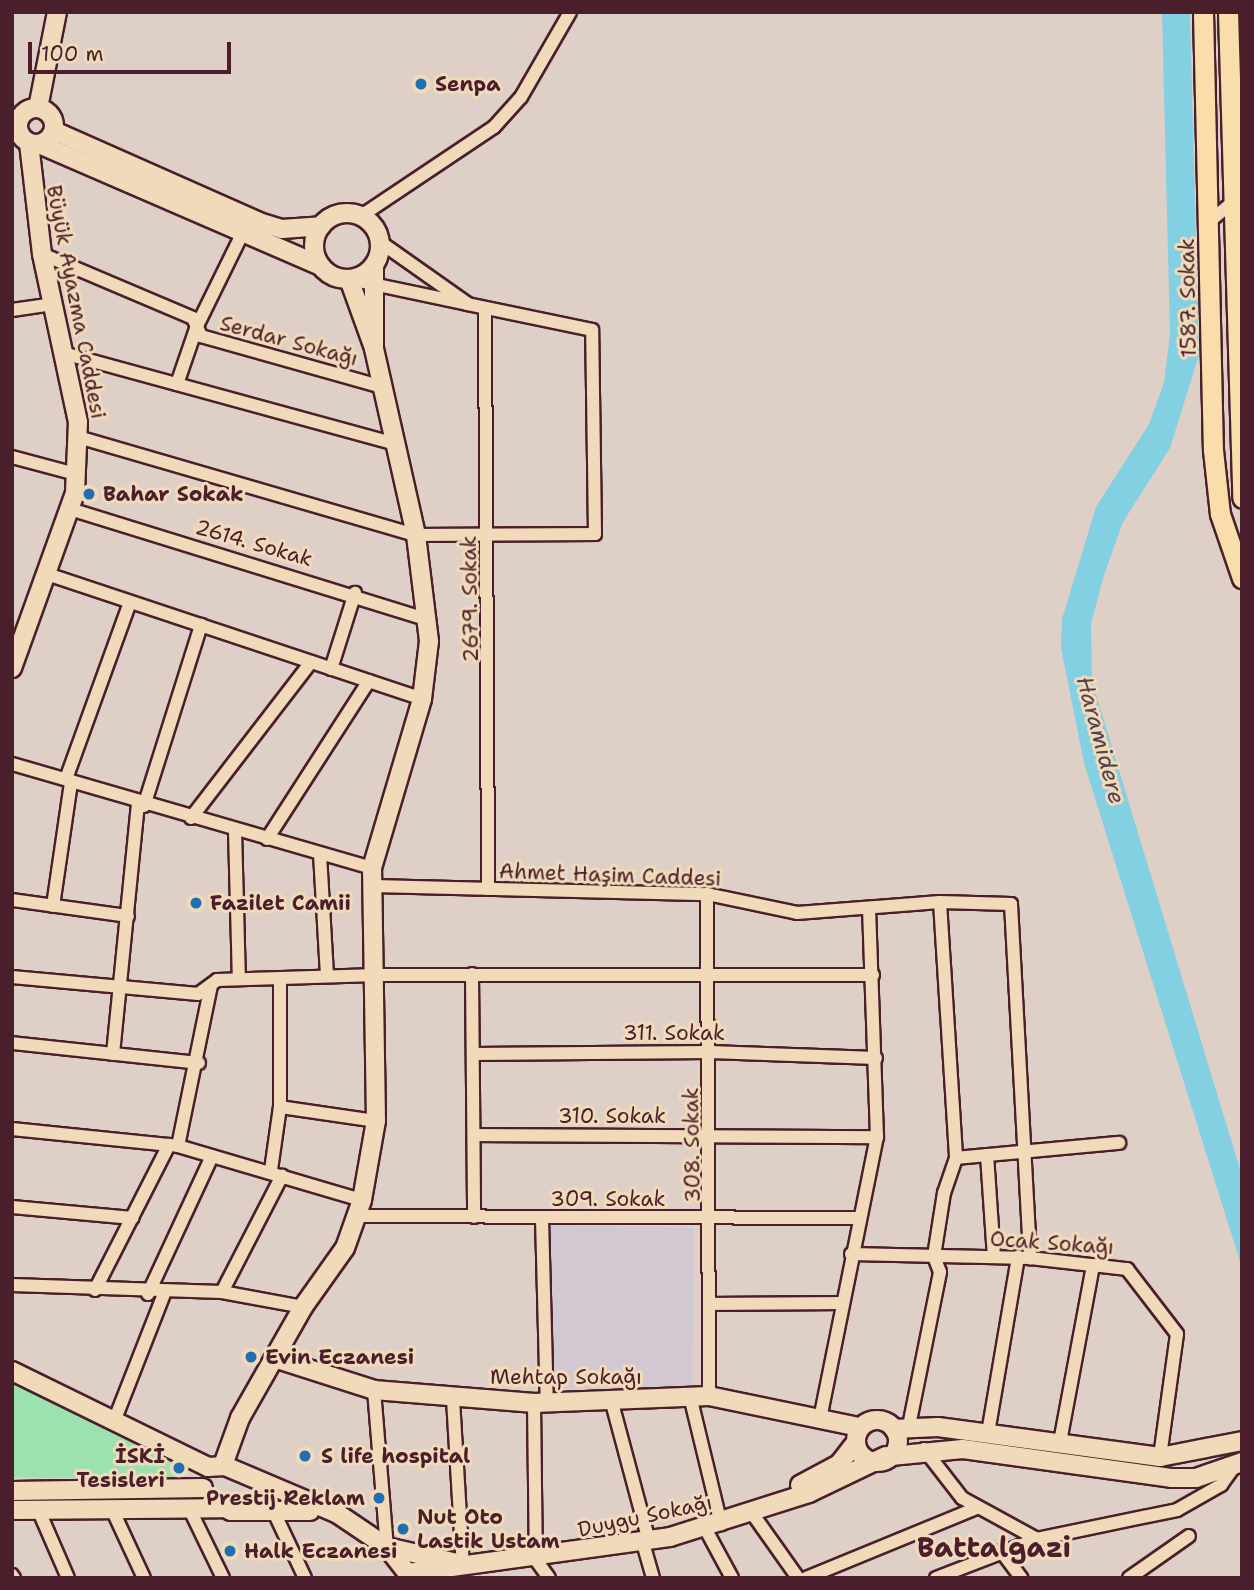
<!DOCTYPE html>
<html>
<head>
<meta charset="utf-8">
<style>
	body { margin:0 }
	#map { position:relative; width:1254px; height:1590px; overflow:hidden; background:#decfc7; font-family:"Shantell Sans",sans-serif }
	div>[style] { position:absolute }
	.built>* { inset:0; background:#d1c8d1 }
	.green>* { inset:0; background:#9be2af }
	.water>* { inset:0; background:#83d0e2 }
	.roads { filter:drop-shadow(2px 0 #4a1f2b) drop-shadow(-2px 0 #4a1f2b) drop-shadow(0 2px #4a1f2b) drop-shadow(0 -2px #4a1f2b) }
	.street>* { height:12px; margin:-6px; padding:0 6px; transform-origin:6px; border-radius:6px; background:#f0dab9 }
	.secondary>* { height:18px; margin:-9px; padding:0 9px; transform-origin:9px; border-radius:9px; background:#f0dab9 }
	.secondary>.ring { margin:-9px; padding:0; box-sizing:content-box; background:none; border:18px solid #f0dab9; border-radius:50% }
	.primary>* { height:19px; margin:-9.5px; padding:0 9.5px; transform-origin:9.5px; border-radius:9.5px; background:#f9deab }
	.dots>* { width:19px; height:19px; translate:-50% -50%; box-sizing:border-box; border:4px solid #f0dab9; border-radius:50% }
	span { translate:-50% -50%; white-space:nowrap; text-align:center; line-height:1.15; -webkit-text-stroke:6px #f0dab9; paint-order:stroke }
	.poi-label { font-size:21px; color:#4a1f2b; font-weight:700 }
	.left { translate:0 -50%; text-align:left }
	.right { translate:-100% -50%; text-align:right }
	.street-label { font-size:21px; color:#4a1f2b }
	.water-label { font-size:23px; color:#554250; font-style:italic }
	.district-label { font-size:28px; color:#4a1f2b; font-weight:700 }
	.frame { position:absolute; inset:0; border:14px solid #4a1f2b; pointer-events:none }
	.scale { position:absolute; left:28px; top:42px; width:203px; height:32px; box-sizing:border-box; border:4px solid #4a1f2b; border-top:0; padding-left:9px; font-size:21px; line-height:24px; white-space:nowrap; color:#4a1f2b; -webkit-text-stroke:5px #f0dab9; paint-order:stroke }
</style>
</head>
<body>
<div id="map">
	<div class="built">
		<i style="clip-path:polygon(549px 1225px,694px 1228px,692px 1386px,558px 1388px,552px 1383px)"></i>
	</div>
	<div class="green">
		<i style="clip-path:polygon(12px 1380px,182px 1464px,177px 1480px,12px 1477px)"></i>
	</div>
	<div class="water">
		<i style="clip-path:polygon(1162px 12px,1190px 12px,1199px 355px,1170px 448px,1123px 522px,1104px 575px,1091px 624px,1092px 681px,1242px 1176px,1242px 1268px,1084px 763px,1061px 648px,1062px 619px,1096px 507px,1149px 424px,1164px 383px,1170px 335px)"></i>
	</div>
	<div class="roads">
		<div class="street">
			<i style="left:12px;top:135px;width:8px;rotate:-23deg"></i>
			<i style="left:361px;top:216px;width:160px;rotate:-33.8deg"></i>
			<i style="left:494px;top:127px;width:40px;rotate:-48deg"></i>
			<i style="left:521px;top:97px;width:98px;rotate:-60deg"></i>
			<i style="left:1209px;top:222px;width:34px;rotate:-40deg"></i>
			<i style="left:42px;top:254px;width:164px;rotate:23deg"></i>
			<i style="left:193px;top:318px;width:20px;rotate:66deg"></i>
			<i style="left:201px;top:336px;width:189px;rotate:15.7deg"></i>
			<i style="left:349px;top:279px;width:122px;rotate:11.9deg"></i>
			<i style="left:468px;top:304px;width:108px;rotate:-144.8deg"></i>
			<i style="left:485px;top:308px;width:581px;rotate:89.7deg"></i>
			<i style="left:12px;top:310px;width:41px;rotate:-8.3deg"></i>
			<i style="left:63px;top:353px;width:344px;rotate:15.3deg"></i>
			<i style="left:177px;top:384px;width:61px;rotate:-71deg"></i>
			<i style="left:197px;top:326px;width:105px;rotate:-63.9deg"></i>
			<i style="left:78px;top:437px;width:352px;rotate:16.2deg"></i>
			<i style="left:416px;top:535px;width:179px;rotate:-0.3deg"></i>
			<i style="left:595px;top:534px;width:204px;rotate:-90.8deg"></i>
			<i style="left:592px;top:330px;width:127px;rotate:-168.2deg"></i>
			<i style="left:12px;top:457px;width:66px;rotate:14.9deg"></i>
			<i style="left:70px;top:509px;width:373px;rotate:17.2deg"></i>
			<i style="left:50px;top:575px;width:392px;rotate:18.4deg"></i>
			<i style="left:331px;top:669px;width:80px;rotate:-72.5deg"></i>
			<i style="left:12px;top:764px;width:375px;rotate:16.1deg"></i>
			<i style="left:66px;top:779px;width:188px;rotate:-70.1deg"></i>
			<i style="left:144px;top:806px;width:190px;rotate:-72.5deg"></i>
			<i style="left:191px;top:818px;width:197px;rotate:-52.4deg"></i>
			<i style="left:235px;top:830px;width:149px;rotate:88.5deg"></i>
			<i style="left:267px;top:839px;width:188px;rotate:-57.2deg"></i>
			<i style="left:320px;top:854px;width:122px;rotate:86.7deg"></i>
			<i style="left:373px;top:886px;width:334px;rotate:1.4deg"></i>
			<i style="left:707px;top:894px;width:92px;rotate:11.9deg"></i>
			<i style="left:797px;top:913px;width:143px;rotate:-4.4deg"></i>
			<i style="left:940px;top:902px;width:71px;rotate:1.6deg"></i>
			<i style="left:1011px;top:904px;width:355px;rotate:86.9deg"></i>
			<i style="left:707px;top:894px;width:502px;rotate:89.77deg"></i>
			<i style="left:12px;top:900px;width:117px;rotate:7.9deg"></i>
			<i style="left:940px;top:902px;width:256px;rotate:86.4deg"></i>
			<i style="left:53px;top:906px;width:124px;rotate:-81.7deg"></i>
			<i style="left:472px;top:974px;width:243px;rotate:89.5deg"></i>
			<i style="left:12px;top:977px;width:187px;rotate:5.2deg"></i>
			<i style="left:198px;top:994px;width:24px;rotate:-36deg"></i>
			<i style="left:217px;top:980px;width:160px;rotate:-1.8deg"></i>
			<i style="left:377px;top:975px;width:496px"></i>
			<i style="left:12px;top:1043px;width:188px;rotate:6.1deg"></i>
			<i style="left:113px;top:1054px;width:251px;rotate:-84.3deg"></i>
			<i style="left:473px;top:1054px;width:237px;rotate:-0.5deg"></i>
			<i style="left:710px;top:1052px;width:166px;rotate:2.1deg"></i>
			<i style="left:280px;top:1107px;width:97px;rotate:8.3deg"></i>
			<i style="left:12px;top:1129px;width:167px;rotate:5.8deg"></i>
			<i style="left:178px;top:1146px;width:192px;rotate:16.4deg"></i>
			<i style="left:474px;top:1135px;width:403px;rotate:0.3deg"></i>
			<i style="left:178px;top:1146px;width:164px;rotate:-78.4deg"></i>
			<i style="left:987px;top:1155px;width:102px;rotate:86.1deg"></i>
			<i style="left:271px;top:1170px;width:64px;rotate:-81.9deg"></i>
			<i style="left:280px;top:1107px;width:129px;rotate:-90deg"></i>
			<i style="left:12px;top:1207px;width:121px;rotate:5.2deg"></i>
			<i style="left:358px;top:1216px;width:501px;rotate:0.23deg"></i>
			<i style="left:542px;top:1218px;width:186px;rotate:88.5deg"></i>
			<i style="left:851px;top:1254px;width:179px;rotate:1.3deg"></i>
			<i style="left:1030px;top:1258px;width:98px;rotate:6.5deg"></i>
			<i style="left:1127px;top:1269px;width:82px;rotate:52.4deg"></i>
			<i style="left:1177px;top:1334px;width:124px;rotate:97.9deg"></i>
			<i style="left:12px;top:1285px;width:210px;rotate:1.9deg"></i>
			<i style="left:222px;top:1292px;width:82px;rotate:10.5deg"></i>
			<i style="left:95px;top:1290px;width:163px;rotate:-63deg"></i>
			<i style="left:222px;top:1292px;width:131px;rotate:-62.7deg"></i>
			<i style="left:148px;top:1294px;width:152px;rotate:-65.1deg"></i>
			<i style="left:710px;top:1304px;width:133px;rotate:-0.4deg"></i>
			<i style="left:374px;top:1390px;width:158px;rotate:85.3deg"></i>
			<i style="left:690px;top:1396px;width:132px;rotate:76.4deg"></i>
			<i style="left:453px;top:1399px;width:167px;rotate:86.6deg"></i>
			<i style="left:534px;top:1403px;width:157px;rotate:89.3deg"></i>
			<i style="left:536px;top:1560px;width:22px;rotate:54deg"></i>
			<i style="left:612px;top:1403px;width:143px;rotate:75deg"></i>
			<i style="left:821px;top:1414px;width:283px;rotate:-78.6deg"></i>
			<i style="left:877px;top:1137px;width:228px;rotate:-92deg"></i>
			<i style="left:115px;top:1419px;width:134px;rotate:-68.6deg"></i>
			<i style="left:909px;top:1426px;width:157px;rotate:-78.6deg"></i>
			<i style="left:940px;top:1272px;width:17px;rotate:-111deg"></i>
			<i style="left:934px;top:1256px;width:64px;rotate:-81deg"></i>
			<i style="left:944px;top:1193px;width:37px;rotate:-71deg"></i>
			<i style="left:956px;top:1158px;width:164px;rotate:-5.3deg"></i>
			<i style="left:988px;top:1433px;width:179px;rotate:-80.3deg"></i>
			<i style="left:1060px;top:1442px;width:180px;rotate:-79.4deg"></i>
			<i style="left:924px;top:1449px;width:62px;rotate:52.2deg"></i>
			<i style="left:962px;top:1498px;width:85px;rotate:28.7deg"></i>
			<i style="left:111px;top:1507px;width:78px;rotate:65.1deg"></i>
			<i style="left:189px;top:1508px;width:78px;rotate:64.1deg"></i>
			<i style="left:38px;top:1509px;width:75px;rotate:66.5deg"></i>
			<i style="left:273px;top:1510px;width:75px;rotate:64.8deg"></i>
			<i style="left:752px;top:1513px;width:80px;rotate:54.7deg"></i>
			<i style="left:705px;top:1528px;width:57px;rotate:61.6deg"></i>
			<i style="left:643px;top:1543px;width:36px;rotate:74deg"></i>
			<i style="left:1001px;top:1551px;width:34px;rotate:53deg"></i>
			<i style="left:12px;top:1575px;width:4px;rotate:56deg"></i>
			<i style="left:806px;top:1578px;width:185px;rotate:-22.3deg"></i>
			<i style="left:936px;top:1578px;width:108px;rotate:-21.1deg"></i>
			<i style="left:1037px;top:1539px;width:143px;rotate:-11.7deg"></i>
			<i style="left:1177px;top:1510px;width:51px;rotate:-29.6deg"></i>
			<i style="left:1221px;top:1485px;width:24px;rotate:-54deg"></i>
			<i style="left:1129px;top:1578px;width:73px;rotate:-35deg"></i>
		</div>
		<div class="secondary">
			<i class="ring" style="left:18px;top:108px;width:18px;height:18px"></i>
			<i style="left:38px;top:108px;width:98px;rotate:-78.8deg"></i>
			<i style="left:54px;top:131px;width:224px;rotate:23.9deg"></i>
			<i style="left:259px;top:222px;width:24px;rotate:17deg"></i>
			<i style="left:282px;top:229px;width:39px;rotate:-4deg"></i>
			<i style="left:39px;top:144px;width:307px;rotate:23.4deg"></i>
			<i class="ring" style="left:314px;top:213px;width:48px;height:48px"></i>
			<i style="left:349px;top:279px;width:73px;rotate:70.1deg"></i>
			<i style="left:374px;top:348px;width:83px;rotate:-90deg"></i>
			<i style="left:12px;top:668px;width:186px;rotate:-70.2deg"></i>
			<i style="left:75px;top:493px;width:71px;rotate:-87.6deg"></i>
			<i style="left:78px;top:422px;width:172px;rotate:-102.1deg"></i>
			<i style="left:42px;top:254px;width:112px;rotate:-96.7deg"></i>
			<i style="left:274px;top:1358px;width:105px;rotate:17.7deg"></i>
			<i style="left:374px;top:1390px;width:161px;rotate:4.6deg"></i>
			<i style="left:534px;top:1403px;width:175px;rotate:-2.3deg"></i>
			<i style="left:709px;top:1396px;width:153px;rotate:11.7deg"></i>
			<i style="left:12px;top:1371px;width:218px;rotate:26.1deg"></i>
			<i style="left:208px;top:1467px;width:17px;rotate:-3deg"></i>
			<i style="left:225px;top:1466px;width:123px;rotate:23deg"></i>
			<i style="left:338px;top:1514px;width:59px;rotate:34deg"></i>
			<i style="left:387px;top:1547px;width:39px;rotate:52deg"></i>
			<i class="ring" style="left:856px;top:1420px;width:24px;height:24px"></i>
			<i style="left:894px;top:1429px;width:44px;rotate:-2.6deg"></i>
			<i style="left:938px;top:1427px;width:224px;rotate:7.7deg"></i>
			<i style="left:1160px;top:1457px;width:84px;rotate:-11deg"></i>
			<i style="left:891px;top:1456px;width:72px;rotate:-5.6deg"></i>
			<i style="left:963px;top:1449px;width:210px;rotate:7.9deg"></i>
			<i style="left:1171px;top:1478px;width:25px"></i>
			<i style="left:1196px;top:1478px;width:49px;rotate:-19.2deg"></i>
			<i style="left:223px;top:1465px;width:50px;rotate:-70.1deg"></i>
			<i style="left:240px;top:1418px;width:128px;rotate:-60.4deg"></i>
			<i style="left:303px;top:1307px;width:72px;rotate:-54.6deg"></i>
			<i style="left:345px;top:1248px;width:51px;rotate:-70.5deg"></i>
			<i style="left:362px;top:1200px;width:80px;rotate:-80deg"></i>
			<i style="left:376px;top:1121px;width:253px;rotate:-90.9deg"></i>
			<i style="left:372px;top:868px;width:176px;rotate:-73.5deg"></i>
			<i style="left:422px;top:699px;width:58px;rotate:-83.1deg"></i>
			<i style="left:429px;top:641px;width:107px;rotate:-97deg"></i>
			<i style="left:416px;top:535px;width:192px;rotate:-102.7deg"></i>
			<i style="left:800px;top:1485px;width:44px;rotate:-28.3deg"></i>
			<i style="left:839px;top:1464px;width:23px;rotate:-52deg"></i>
			<i style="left:12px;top:1491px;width:191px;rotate:-0.9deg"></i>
			<i style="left:212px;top:1501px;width:21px;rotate:28deg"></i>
			<i style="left:231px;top:1511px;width:79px"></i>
			<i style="left:12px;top:1510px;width:209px;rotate:-0.5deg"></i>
			<i style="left:387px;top:1547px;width:72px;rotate:12.9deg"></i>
			<i style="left:408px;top:1573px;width:264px;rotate:-7.8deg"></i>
			<i style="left:670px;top:1537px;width:146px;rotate:-17.6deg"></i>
			<i style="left:809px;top:1493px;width:85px;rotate:-25.7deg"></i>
		</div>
		<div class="primary">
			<i style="left:1203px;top:12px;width:438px;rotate:88.7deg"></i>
			<i style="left:1213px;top:450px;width:64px;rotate:83.8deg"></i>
			<i style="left:1220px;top:514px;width:68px;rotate:71deg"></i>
			<i style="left:1228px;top:12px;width:486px;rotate:88.3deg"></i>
		</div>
	</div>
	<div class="dots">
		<i style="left:421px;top:84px;background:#1f6fb2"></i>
		<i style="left:89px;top:494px;background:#1f6fb2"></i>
		<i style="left:196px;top:903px;background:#1f6fb2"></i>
		<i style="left:251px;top:1357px;background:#1f6fb2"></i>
		<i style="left:305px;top:1456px;background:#1f6fb2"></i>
		<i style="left:179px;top:1468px;background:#1f6fb2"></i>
		<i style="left:379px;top:1498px;background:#1f6fb2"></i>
		<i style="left:403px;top:1529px;background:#1f6fb2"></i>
		<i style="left:230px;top:1551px;background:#1f6fb2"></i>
	</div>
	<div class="poi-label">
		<span class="left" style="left:435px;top:84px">Senpa</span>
		<span class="left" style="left:103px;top:494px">Bahar Sokak</span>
		<span class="left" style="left:210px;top:903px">Fazilet Camii</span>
		<span class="left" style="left:265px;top:1357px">Evin Eczanesi</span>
		<span class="right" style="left:165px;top:1468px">İSKİ<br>Tesisleri</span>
		<span class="left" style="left:321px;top:1456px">S life hospital</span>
		<span class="right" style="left:365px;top:1498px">Prestij Reklam</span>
		<span class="left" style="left:417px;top:1529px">Nut Oto<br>Lastik Ustam</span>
		<span class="left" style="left:244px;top:1551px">Halk Eczanesi</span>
	</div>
	<div class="street-label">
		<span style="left:1188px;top:298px;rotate:-91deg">1587. Sokak</span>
		<span style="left:76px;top:302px;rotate:79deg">Büyük Ayazma Caddesi</span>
		<span style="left:289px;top:341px;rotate:15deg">Serdar Sokağı</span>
		<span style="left:254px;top:543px;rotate:16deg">2614. Sokak</span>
		<span style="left:470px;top:599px;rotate:-91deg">2679. Sokak</span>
		<span style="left:610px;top:875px;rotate:2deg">Ahmet Haşim Caddesi</span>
		<span style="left:674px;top:1033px">311. Sokak</span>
		<span style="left:612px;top:1116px">310. Sokak</span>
		<span style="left:692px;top:1145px;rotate:-91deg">308. Sokak</span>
		<span style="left:608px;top:1199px">309. Sokak</span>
		<span style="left:1052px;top:1243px;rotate:4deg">Ocak Sokağı</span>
		<span style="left:566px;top:1377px">Mehtap Sokağı</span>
		<span style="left:645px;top:1516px;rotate:-12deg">Duygu Sokağı</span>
	</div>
	<div class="water-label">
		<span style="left:1101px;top:740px;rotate:75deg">Haramidere</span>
	</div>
	<div class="district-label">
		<span style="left:994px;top:1547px">Battalgazi</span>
	</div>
	<div class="frame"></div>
	<div class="scale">100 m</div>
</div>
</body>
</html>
